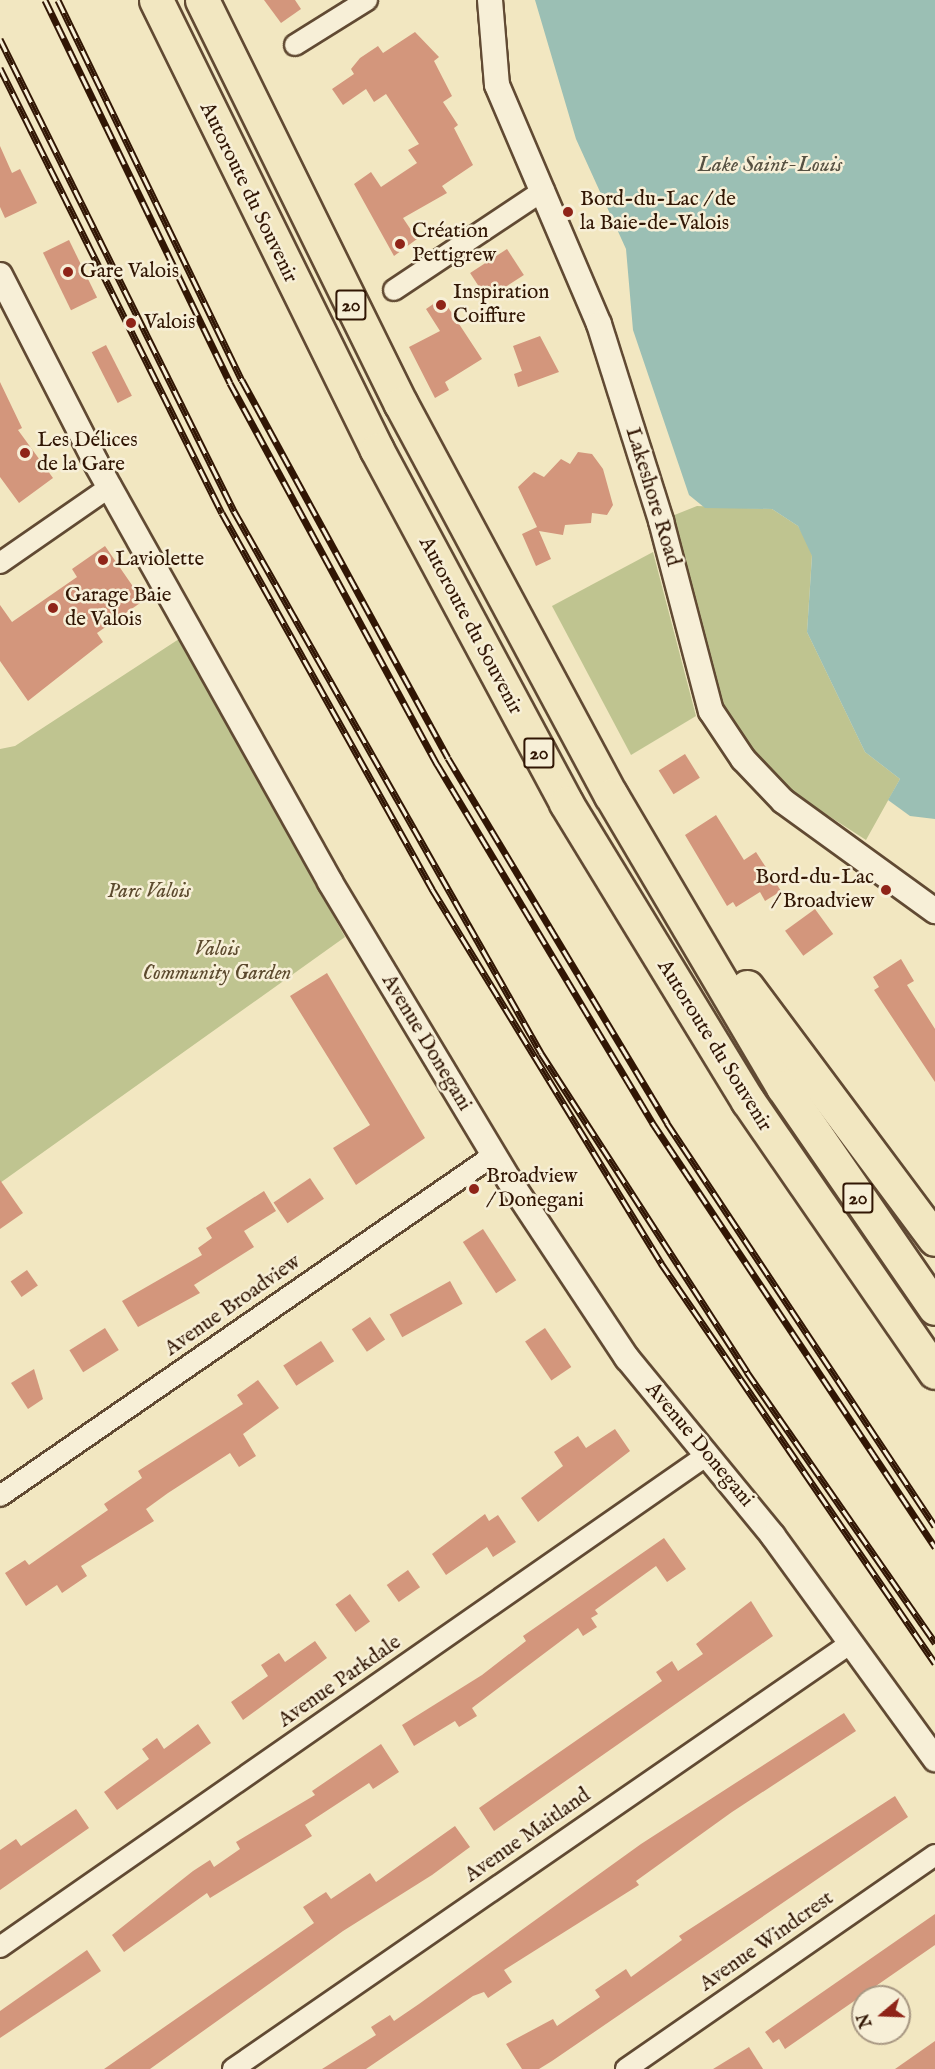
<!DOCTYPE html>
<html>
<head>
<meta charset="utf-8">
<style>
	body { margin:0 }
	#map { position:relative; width:935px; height:2069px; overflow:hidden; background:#f2e7c1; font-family:"IM FELL English",serif }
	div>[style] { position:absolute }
	.green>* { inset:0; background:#bfc490 }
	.water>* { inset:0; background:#9bbfb4 }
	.building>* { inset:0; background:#d3967c; transform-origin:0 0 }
	.roads { filter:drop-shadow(2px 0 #614a33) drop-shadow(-2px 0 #614a33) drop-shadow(0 2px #614a33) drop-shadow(0 -2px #614a33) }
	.minor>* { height:20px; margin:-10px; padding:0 10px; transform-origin:10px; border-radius:10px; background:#f7efd7 }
	.tertiary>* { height:24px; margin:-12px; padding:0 12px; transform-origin:12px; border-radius:12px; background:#f7efd7 }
	.motorway>* { height:33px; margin:-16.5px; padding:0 16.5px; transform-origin:16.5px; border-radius:16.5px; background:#f2e7c1 }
	.rail>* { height:7px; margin-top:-3.5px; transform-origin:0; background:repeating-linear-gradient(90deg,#f7efd7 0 14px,#311604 0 28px); box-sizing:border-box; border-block:2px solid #311604 }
	.dots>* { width:16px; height:16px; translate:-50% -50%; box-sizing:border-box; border:3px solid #f7efd7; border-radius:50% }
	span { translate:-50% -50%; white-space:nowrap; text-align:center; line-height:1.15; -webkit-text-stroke:5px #f7efd7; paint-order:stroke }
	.shield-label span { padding:2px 4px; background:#f7efd7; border:2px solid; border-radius:4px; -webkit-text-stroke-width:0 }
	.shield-label { font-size:20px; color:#311604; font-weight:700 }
	.street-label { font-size:21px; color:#311604 }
	.poi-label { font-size:21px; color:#311604 }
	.left { translate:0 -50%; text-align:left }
	.right { translate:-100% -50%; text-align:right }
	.park-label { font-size:21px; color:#5c4a2e; font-style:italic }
	.water-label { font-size:22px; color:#565142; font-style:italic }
	.north { position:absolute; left:851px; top:1985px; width:60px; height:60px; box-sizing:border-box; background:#f7efd7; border:2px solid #a89883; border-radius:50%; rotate:251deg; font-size:16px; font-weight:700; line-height:24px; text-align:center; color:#311604 }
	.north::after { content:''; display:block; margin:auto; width:21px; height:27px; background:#8f2418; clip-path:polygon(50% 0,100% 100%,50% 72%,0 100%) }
</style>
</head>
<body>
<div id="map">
	<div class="green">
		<i style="clip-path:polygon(697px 506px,772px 509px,798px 526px,805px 538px,812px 555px,807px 632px,865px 752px,900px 779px,866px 840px,790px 791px,747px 744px,720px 701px,672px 516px)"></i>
		<i style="clip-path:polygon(653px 552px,696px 716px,631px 755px,552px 606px)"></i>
		<i style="clip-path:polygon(179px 639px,345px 937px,0 1183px,0 749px,15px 746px)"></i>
	</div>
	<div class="water">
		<i style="clip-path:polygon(535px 0,935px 0,935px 819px,910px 816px,888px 800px,900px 779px,865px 752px,807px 632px,812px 556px,798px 526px,772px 509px,705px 508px,689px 495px,633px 330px,626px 249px,576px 139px)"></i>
	</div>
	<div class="building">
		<i style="clip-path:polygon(264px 0,295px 0,301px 9px,281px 23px)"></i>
		<i style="clip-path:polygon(415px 32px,439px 57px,434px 61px,452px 96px,443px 102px,458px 125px,454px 128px,473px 165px,442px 186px,447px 193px,403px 218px,417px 239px,394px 256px,354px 184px,371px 172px,381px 187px,417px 163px,408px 150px,419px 144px,386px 94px,374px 102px,366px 89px,343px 105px,332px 89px,354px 74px,351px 69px,360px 58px,378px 46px,383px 53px)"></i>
		<i style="clip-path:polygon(0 146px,12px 173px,20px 169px,37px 203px,5px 218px,0 207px)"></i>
		<i style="left:69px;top:240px;width:64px;height:29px;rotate:64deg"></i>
		<i style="left:507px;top:249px;width:31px;height:44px;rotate:57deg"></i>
		<i style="clip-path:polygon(442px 298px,482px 359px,445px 382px,449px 390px,435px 398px,409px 347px,440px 331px,426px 309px)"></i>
		<i style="clip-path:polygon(540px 336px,559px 372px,518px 387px,514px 374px,522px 371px,513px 346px)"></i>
		<i style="left:106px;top:345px;width:57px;height:16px;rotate:63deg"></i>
		<i style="clip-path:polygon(0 382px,22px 428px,18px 430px,53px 478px,19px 503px,0 477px)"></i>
		<i style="clip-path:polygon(578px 452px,592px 454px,603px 469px,613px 505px,607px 515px,592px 513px,591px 523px,565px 525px,563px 535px,539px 531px,551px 559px,536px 566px,522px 534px,537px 527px,518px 487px,534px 472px,544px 477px,561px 459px,570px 464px)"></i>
		<i style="clip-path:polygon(105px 546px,143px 601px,97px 633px,103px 642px,28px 701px,0 661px,0 605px,12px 622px,77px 577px,72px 569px)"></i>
		<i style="left:685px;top:754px;width:28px;height:31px;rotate:58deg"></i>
		<i style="clip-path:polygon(716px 815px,744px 860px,756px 852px,781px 891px,765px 901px,760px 892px,736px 907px,733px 902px,727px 906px,685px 835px)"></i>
		<i style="left:815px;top:909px;width:31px;height:37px;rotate:54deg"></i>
		<i style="clip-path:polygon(901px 959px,914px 981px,907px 985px,935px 1029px,935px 1082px,874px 990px,879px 987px,873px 977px)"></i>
		<i style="clip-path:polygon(327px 973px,425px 1138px,356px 1185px,333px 1148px,370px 1125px,290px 996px)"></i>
		<i style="left:310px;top:1178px;width:25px;height:44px;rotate:56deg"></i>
		<i style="clip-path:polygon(0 1180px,23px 1213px,0 1229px)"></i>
		<i style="clip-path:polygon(264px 1191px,276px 1211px,244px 1231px,254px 1247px,194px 1285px,200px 1293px,138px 1327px,122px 1301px,202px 1255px,198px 1248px,212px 1238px,206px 1228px)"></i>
		<i style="left:483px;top:1229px;width:61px;height:24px;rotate:57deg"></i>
		<i style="left:27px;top:1270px;width:19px;height:20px;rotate:55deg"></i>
		<i style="left:450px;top:1281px;width:26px;height:69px;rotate:61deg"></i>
		<i style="left:370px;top:1317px;width:27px;height:22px;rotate:56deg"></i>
		<i style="left:105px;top:1328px;width:26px;height:42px;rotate:58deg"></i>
		<i style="left:545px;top:1328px;width:47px;height:24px;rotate:56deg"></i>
		<i style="left:321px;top:1341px;width:24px;height:45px;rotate:57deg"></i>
		<i style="clip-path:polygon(34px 1369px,43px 1399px,28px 1409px,11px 1383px)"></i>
		<i style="clip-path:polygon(258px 1380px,279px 1408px,243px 1434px,256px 1456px,239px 1467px,230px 1453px,168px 1493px,146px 1509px,154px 1521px,81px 1566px,87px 1576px,62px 1593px,57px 1585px,26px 1606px,5px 1573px,25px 1560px,29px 1565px,108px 1510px,104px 1504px,142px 1478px,138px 1471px,243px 1404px,237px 1395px)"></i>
		<i style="clip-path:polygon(615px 1429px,630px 1451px,538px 1522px,521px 1498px,563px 1466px,554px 1452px,578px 1436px,586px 1448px)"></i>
		<i style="clip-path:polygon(485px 1514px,489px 1521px,498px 1515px,516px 1542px,493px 1557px,487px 1547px,446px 1575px,432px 1554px)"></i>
		<i style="clip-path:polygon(664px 1538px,686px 1569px,667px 1582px,656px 1566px,595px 1610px,598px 1614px,591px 1618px,597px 1627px,583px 1636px,578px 1628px,472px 1708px,477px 1716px,459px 1727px,455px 1721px,414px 1746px,402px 1725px,482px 1675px,526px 1641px,523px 1636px)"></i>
		<i style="left:408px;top:1570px;width:21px;height:26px;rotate:55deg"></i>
		<i style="left:350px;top:1594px;width:34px;height:18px;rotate:54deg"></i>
		<i style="clip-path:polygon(751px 1601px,773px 1636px,494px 1831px,479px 1808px,662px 1681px,656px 1672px,672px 1661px,678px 1671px,703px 1654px,696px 1644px)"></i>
		<i style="clip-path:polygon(315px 1641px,327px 1658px,243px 1720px,231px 1702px,268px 1676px,261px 1665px,279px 1653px,285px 1662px)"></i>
		<i style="clip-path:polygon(844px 1713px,856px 1731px,732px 1812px,636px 1881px,639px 1885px,504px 1970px,512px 1982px,488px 1998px,484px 1992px,473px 1996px,366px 2069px,322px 2069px,376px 2035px,371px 2027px,390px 2015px,394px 2021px,419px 2004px,641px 1844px)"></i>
		<i style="clip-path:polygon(198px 1724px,211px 1743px,117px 1810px,104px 1792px,149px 1759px,142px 1749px,157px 1738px,164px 1749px)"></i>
		<i style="clip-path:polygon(381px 1744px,399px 1772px,373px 1789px,369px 1783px,305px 1825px,312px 1836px,210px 1898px,207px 1893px,124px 1952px,112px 1935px,193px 1871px,210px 1860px,214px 1867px,240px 1849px,236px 1842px,315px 1795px,312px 1791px)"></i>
		<i style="clip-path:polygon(895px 1796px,908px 1817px,552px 2061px,539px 2069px,522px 2069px,506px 2044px,553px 2019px,557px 2026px,600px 1997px,595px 1990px,626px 1969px,631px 1977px,682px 1940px,679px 1936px)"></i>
		<i style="clip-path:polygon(76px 1809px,89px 1828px,0 1890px,0 1850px,16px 1839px,21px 1846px)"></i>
		<i style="clip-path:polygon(455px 1826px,470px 1847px,432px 1875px,343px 1931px,150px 2069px,104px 2069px,314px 1923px,303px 1907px,326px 1892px,331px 1899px,370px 1873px,376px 1882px)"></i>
		<i style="clip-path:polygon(935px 1914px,935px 1945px,785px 2049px,779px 2039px,773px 2043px,765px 2032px)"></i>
		<i style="clip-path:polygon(87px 1950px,101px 1971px,0 2038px,0 2011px)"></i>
		<i style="clip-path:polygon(935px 2041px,935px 2069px,895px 2069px)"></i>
		<i style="clip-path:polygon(749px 2047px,763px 2069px,713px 2069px)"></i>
	</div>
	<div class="roads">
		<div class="minor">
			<i style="left:295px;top:45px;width:85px;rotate:-32deg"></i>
			<i style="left:394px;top:290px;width:180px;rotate:-33.7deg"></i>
			<i style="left:0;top:563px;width:135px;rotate:-34.7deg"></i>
			<i style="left:0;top:1496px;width:600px;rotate:-34.62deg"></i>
			<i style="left:0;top:1947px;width:861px;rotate:-34.83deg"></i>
			<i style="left:233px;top:2069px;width:751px;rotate:-34.58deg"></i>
			<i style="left:626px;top:2069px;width:376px;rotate:-34.7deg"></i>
		</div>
		<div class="tertiary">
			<i style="left:490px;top:0;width:85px;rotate:85.3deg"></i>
			<i style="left:497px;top:85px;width:260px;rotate:66.9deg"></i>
			<i style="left:599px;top:324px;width:207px;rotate:72.5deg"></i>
			<i style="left:661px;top:521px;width:196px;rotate:75.3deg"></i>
			<i style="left:711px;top:711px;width:58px;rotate:56.3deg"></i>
			<i style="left:743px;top:759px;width:58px;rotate:46.4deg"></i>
			<i style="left:783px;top:801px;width:188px;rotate:35.9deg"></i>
			<i style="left:0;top:275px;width:211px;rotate:62.9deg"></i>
			<i style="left:96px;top:463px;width:480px;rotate:60.8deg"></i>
			<i style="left:330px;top:882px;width:348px;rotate:59deg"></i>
			<i style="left:509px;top:1180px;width:214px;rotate:56.5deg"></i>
			<i style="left:627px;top:1358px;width:230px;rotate:50.6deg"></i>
			<i style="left:773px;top:1536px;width:276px;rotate:54deg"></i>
		</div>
		<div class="motorway">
			<i style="left:156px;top:0;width:501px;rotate:63.84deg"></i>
			<i style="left:377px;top:450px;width:400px;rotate:61.8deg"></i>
			<i style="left:566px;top:803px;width:349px;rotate:58.6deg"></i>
			<i style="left:748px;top:1101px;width:329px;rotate:55.4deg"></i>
			<i style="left:202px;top:0;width:450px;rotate:63.8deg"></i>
			<i style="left:401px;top:404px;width:444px;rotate:61.8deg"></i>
			<i style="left:611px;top:795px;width:339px;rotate:59.5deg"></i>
			<i style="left:783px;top:1087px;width:268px;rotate:55.5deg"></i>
			<i style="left:747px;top:987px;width:314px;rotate:53.3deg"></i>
		</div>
	</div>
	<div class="rail">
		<i style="left:45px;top:0;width:425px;rotate:64.2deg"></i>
		<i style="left:230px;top:383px;width:434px;rotate:61.5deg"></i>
		<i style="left:437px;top:764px;width:418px;rotate:59deg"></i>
		<i style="left:652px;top:1122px;width:511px;rotate:56.34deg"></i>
		<i style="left:58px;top:0;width:422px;rotate:64.2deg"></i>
		<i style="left:242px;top:380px;width:430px;rotate:61.4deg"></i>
		<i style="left:448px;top:758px;width:426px;rotate:59deg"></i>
		<i style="left:667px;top:1123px;width:484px;rotate:56.4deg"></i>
		<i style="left:0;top:39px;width:527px;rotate:63.63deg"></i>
		<i style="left:234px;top:511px;width:623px;rotate:60.47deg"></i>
		<i style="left:541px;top:1053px;width:380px;rotate:57.1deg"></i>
		<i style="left:747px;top:1372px;width:330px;rotate:55.2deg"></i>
		<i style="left:0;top:68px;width:497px;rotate:63.5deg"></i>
		<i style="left:222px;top:513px;width:431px;rotate:60.8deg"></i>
		<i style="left:432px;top:889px;width:439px;rotate:58.5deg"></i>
		<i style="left:661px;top:1263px;width:485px;rotate:55.6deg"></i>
	</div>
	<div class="dots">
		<i style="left:568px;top:212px;background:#8f2418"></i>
		<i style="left:400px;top:244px;background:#8f2418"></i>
		<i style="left:68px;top:272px;background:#8f2418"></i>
		<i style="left:441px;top:305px;background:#8f2418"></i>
		<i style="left:131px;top:323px;background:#8f2418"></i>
		<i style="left:25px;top:453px;background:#8f2418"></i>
		<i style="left:103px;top:560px;background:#8f2418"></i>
		<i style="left:53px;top:608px;background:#8f2418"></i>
		<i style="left:886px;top:890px;background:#8f2418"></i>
		<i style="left:474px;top:1189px;background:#8f2418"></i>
	</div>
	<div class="shield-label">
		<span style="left:351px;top:305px">20</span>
		<span style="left:539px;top:753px">20</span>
		<span style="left:858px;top:1198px">20</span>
	</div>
	<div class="street-label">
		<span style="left:248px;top:193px;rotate:64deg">Autoroute du Souvenir</span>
		<span style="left:652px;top:497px;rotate:73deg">Lakeshore Road</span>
		<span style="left:470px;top:626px;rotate:62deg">Autoroute du Souvenir</span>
		<span style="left:426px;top:1043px;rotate:59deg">Avenue Donegani</span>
		<span style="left:714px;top:1046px;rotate:58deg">Autoroute du Souvenir</span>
		<span style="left:233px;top:1306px;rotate:-35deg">Avenue Broadview</span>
		<span style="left:699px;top:1445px;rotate:50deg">Avenue Donegani</span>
		<span style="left:340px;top:1682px;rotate:-35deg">Avenue Parkdale</span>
		<span style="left:528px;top:1836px;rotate:-35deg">Avenue Maitland</span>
		<span style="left:767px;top:1942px;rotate:-35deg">Avenue Windcrest</span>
	</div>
	<div class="poi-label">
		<span class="left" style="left:580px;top:212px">Bord-du-Lac / de<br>la Baie-de-Valois</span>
		<span class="left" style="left:412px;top:244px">Création<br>Pettigrew</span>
		<span class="left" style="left:80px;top:272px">Gare Valois</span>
		<span class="left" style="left:453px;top:305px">Inspiration<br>Coiffure</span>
		<span class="left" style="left:144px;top:323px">Valois</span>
		<span class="left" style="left:37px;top:453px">Les Délices<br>de la Gare</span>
		<span class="left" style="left:115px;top:560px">Laviolette</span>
		<span class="left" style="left:65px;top:608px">Garage Baie<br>de Valois</span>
		<span class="right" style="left:874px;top:890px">Bord-du-Lac<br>/ Broadview</span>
		<span class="left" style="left:486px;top:1189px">Broadview<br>/ Donegani</span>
	</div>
	<div class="park-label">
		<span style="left:149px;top:892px">Parc Valois</span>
		<span style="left:217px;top:962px">Valois<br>Community Garden</span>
	</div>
	<div class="water-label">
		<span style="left:770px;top:166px">Lake Saint-Louis</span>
	</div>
	<div class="north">N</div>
</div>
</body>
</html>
